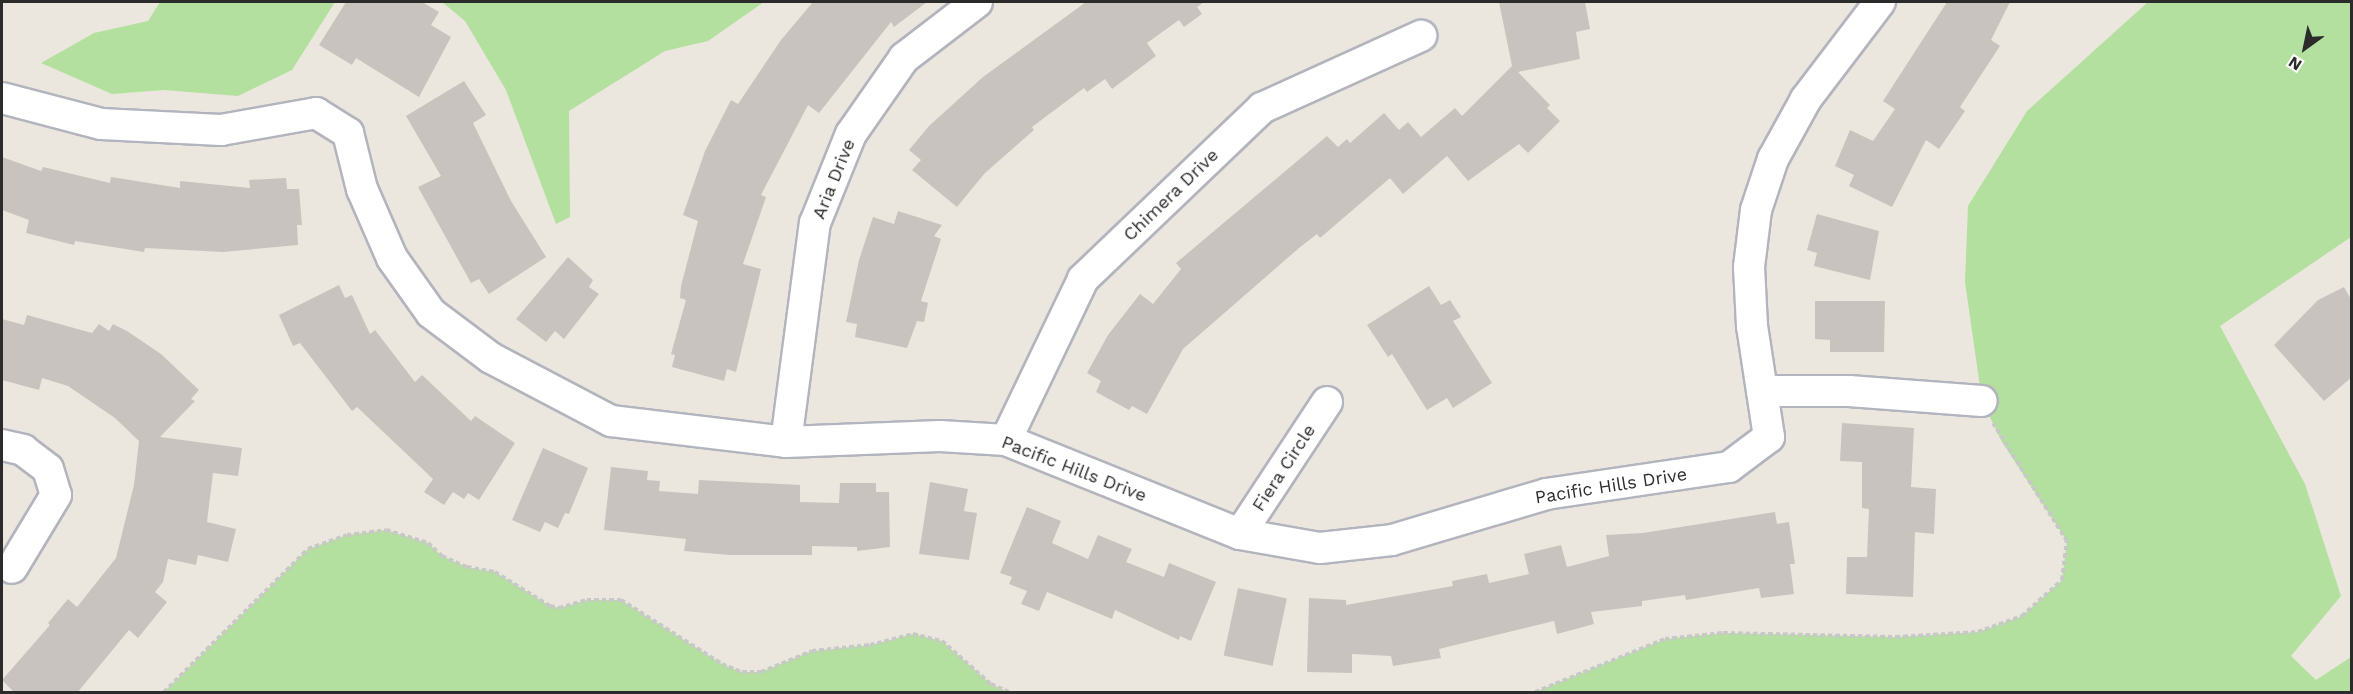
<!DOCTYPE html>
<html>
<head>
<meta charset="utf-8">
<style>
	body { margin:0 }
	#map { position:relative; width:2353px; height:694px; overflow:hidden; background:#ece7de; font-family:"Work Sans",sans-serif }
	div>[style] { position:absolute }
	.green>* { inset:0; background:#b3e09e }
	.building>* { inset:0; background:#c8c3be; transform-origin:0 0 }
	.path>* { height:4px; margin-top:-2px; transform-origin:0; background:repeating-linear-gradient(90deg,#c8c8c8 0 4.5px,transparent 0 7.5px) }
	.roads { filter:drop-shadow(2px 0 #b2b4be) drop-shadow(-2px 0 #b2b4be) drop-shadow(0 2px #b2b4be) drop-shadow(0 -2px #b2b4be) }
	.minor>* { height:30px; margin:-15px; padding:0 15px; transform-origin:15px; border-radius:15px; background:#fff }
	span { translate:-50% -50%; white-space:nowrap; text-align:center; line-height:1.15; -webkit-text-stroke:6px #fff; paint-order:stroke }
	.street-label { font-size:18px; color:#2b2b2b }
	.frame { position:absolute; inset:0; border:3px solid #2b2b2b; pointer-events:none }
	.north { position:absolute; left:2275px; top:18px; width:60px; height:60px; -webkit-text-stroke:4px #fff; paint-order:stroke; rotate:213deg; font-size:16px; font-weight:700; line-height:24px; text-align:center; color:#2b2b2b }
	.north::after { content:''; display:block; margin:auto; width:21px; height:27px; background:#2b2b2b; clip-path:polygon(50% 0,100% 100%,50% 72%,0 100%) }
</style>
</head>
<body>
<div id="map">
	<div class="green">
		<i style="clip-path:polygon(160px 2px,335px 2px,292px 70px,238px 96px,164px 90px,112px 94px,41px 63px,94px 33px,148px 21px)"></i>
		<i style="clip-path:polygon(442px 2px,764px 2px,708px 41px,665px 51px,569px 111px,570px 217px,556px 224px,506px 90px,465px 21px)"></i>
		<i style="clip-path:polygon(2148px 2px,2351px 2px,2351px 237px,2220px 326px,2305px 484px,2341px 596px,2291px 656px,2316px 680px,2351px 657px,2351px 692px,1535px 692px,1665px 639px,1723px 633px,1896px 637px,1978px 632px,2022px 616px,2062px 580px,2067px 541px,2002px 442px,1982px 401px,1965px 282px,1968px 206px,2027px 111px)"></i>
		<i style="clip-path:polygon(386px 530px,428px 543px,442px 556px,467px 567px,495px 572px,550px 606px,559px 608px,587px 600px,621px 600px,722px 664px,742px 672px,761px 672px,812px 651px,870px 645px,913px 634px,942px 641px,991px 684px,1009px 692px,164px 692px,308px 549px,347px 535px)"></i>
	</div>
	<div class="building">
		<i style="clip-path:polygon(346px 2px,422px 2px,439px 12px,431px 25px,451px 37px,419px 97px,356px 58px,352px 65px,319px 45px)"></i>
		<i style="clip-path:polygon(813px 2px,927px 2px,894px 27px,891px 22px,819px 113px,808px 105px,761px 195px,766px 197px,743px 264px,761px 269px,736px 372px,727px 369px,724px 381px,672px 367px,675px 355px,671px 354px,686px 300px,680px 298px,681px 286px,698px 221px,683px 215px,705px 151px,731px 100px,738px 104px,781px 40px)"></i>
		<i style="clip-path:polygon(1086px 2px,1204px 2px,1197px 7px,1202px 14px,1184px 27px,1179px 20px,1147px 43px,1156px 56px,1112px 89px,1105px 79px,1087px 92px,1084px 88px,1032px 127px,1034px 130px,985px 173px,957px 207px,912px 170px,921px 160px,909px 150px,929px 126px,983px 77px)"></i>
		<i style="clip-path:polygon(1499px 2px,1585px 2px,1590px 29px,1576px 32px,1580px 59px,1518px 72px,1550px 105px,1547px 108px,1560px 121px,1528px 153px,1519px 144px,1468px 181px,1447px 156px,1403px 194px,1390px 178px,1320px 238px,1317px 234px,1299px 248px,1183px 349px,1147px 414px,1132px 406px,1129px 410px,1096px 392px,1101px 381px,1087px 373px,1108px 335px,1140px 294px,1153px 304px,1181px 269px,1176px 263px,1327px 136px,1338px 147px,1347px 139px,1350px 143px,1384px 113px,1399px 130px,1408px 122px,1421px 137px,1455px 108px,1462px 116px,1512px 66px)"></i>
		<i style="clip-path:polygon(1947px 2px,2010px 2px,1991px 40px,2000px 46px,1960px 107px,1965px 111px,1939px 149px,1926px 140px,1892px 207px,1849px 186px,1854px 175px,1835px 166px,1850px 130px,1873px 141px,1895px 109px,1883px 101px)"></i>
		<i style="clip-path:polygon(464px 81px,486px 115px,473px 123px,511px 201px,546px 257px,489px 294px,479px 279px,471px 283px,418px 187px,441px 176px,406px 116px)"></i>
		<i style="clip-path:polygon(2px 157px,41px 171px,43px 167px,110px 183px,111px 177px,180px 188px,180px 181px,250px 188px,249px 180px,286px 178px,287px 189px,299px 189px,302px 225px,297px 225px,298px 245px,223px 252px,145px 248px,144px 252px,75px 241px,74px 245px,26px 233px,29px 220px,2px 210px)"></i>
		<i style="clip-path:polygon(898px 211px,942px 225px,934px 236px,941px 239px,921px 301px,928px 303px,924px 322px,917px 321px,907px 348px,855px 337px,857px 324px,846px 322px,859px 260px,873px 217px,894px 224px)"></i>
		<i style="clip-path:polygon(1817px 214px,1879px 231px,1870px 280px,1814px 266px,1817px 253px,1807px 250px)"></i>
		<i style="clip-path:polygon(568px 257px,593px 280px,589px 287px,599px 294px,564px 339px,555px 331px,546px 342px,516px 319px)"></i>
		<i style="clip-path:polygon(339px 285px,345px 298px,352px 295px,370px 334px,375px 330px,415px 382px,422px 375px,471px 421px,475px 416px,515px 443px,479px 500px,468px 493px,464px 499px,453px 492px,444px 505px,424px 492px,433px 479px,357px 407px,352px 411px,300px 343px,293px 346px,279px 315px)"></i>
		<i style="clip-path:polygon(1429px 286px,1441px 305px,1450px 300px,1461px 317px,1453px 321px,1492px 383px,1453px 408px,1447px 398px,1427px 410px,1392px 354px,1388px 357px,1367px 325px)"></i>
		<i style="clip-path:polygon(2344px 287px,2352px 301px,2352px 377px,2324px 401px,2274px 345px,2318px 300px)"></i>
		<i style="clip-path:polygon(1815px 301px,1885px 301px,1884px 352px,1830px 352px,1830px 340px,1815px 339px)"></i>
		<i style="clip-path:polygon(27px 315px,92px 333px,99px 324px,109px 331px,113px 324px,127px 331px,161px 354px,199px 390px,191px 399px,195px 401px,160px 437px,242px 448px,238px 476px,213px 473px,207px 522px,236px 529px,228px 562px,198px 555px,196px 565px,168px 559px,163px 582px,155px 592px,167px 602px,138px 638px,129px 630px,77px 693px,15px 693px,2px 680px,50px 625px,48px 623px,68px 599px,77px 607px,116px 558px,134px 485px,139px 441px,115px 418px,68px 386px,42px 378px,39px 390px,2px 380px,2px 319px,24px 325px)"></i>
		<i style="clip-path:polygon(1842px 423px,1914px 428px,1911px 487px,1936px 489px,1934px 534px,1915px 532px,1913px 597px,1846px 594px,1847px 557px,1867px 557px,1869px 509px,1862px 508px,1862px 462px,1840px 461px)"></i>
		<i style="clip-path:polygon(543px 448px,588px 468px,569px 514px,565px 513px,558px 528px,545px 522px,540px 532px,512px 520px)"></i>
		<i style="clip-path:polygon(611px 467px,648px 471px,647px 480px,660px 481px,659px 491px,698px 494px,699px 480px,800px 485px,800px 502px,839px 503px,840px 483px,876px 483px,876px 492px,889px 492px,890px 547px,857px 551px,857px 547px,812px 546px,812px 555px,729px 555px,684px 551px,686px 539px,604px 530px)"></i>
		<i style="clip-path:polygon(930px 482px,968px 489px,964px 511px,977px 513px,969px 560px,919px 554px)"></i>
		<i style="clip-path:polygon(1027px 507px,1061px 521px,1052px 543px,1088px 559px,1098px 535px,1132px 549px,1126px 562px,1164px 577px,1169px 563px,1216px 582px,1191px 641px,1180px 636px,1179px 640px,1115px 610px,1112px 619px,1047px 592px,1039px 611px,1021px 604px,1027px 591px,1009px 584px,1012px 577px,1000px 573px)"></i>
		<i style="clip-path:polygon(1775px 512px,1777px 524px,1789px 522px,1795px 564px,1790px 564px,1794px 594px,1761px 598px,1759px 588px,1686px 600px,1685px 595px,1642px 601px,1642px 606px,1591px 612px,1594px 624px,1557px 634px,1554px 621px,1439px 649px,1441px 658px,1393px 666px,1391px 656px,1352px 654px,1352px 673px,1307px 672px,1309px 598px,1346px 600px,1346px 605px,1453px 586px,1452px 581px,1487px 574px,1489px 583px,1529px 574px,1524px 554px,1561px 545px,1567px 567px,1609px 556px,1606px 535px,1643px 533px)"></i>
		<i style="left:1238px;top:588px;width:50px;height:69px;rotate:12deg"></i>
	</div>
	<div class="path">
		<i style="left:164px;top:692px;width:203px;rotate:-44.8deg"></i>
		<i style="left:308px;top:549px;width:41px;rotate:-19.7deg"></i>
		<i style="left:347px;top:535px;width:39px;rotate:-7deg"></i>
		<i style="left:386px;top:530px;width:44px;rotate:17.2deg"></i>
		<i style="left:428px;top:543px;width:19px;rotate:43deg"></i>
		<i style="left:442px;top:556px;width:27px;rotate:24deg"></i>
		<i style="left:467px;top:567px;width:28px;rotate:10deg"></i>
		<i style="left:495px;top:572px;width:65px;rotate:31.7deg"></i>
		<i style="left:550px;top:606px;width:9px;rotate:13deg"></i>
		<i style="left:559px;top:608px;width:29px;rotate:-16deg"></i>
		<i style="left:587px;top:600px;width:34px"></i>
		<i style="left:621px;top:600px;width:120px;rotate:32.4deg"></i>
		<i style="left:722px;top:664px;width:22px;rotate:22deg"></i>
		<i style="left:742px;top:672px;width:19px"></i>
		<i style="left:761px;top:672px;width:55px;rotate:-22.4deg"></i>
		<i style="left:812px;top:651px;width:58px;rotate:-5.9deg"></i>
		<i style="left:870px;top:645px;width:44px;rotate:-14.3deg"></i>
		<i style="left:913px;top:634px;width:30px;rotate:14deg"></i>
		<i style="left:942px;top:641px;width:65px;rotate:41.3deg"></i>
		<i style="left:991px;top:684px;width:20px;rotate:24deg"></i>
		<i style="left:1535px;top:692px;width:140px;rotate:-22.2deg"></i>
		<i style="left:1665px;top:639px;width:58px;rotate:-5.9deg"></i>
		<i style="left:1723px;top:633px;width:173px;rotate:1.3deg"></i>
		<i style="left:1896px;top:637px;width:82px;rotate:-3.5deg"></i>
		<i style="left:1978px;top:632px;width:47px;rotate:-20deg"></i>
		<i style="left:2022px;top:616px;width:54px;rotate:-42deg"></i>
		<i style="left:2062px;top:580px;width:39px;rotate:-83deg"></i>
		<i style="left:2067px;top:541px;width:139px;rotate:-122.1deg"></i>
	</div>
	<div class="roads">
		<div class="minor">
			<i style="left:2px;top:98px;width:102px;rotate:14.7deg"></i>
			<i style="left:101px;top:124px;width:120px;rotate:2.9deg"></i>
			<i style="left:221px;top:130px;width:97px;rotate:-10.1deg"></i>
			<i style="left:316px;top:113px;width:38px;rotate:32deg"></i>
			<i style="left:348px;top:133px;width:58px;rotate:76deg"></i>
			<i style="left:362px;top:189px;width:75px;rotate:66.5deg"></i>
			<i style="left:392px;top:258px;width:67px;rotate:54.7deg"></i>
			<i style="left:431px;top:313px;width:75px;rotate:36.9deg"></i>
			<i style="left:491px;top:358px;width:136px;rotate:27.7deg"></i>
			<i style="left:611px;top:421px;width:176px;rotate:6.8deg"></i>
			<i style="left:786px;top:442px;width:154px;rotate:-2.2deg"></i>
			<i style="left:940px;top:436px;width:66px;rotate:3.5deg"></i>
			<i style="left:1006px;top:440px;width:252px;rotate:21.9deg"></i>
			<i style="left:1240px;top:534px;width:81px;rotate:9.9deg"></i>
			<i style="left:1320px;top:548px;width:72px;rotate:-6.3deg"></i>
			<i style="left:1392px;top:540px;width:161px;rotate:-16.6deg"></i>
			<i style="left:1546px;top:494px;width:185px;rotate:-8.4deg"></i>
			<i style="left:1729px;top:467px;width:50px;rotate:-36.9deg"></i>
			<i style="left:1769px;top:437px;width:112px;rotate:-98.7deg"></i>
			<i style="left:1752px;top:326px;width:59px;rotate:-92.9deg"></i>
			<i style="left:1749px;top:267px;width:57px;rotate:-83deg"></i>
			<i style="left:1756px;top:210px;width:54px;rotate:-71.6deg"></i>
			<i style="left:1773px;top:159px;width:68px;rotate:-61.2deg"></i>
			<i style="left:1806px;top:99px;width:122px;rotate:-52.7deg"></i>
			<i style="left:1762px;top:391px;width:87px"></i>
			<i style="left:1849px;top:391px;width:133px;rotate:4.3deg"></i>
			<i style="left:1006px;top:440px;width:178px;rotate:-64.4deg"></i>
			<i style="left:1083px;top:279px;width:248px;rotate:-43.7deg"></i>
			<i style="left:1262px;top:108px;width:175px;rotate:-24.4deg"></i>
			<i style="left:786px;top:442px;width:221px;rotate:-82.5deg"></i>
			<i style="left:815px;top:223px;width:96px;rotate:-68deg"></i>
			<i style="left:851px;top:134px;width:93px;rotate:-55.1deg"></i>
			<i style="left:904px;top:58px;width:92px;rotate:-37.5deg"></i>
			<i style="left:2px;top:445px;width:22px;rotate:13deg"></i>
			<i style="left:23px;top:450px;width:31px;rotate:37deg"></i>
			<i style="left:48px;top:469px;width:27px;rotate:73deg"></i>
			<i style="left:56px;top:495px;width:85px;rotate:121.1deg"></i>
			<i style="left:1240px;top:534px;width:158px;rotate:-56.6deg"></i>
		</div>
	</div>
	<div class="street-label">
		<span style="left:834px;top:179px;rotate:-68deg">Aria Drive</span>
		<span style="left:1171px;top:195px;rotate:-44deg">Chimera Drive</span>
		<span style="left:1284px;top:468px;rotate:-57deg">Fiera Circle</span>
		<span style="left:1074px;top:469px;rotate:21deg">Pacific Hills Drive</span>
		<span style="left:1611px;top:486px;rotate:-9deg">Pacific Hills Drive</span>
	</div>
	<div class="frame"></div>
	<div class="north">N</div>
</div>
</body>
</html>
